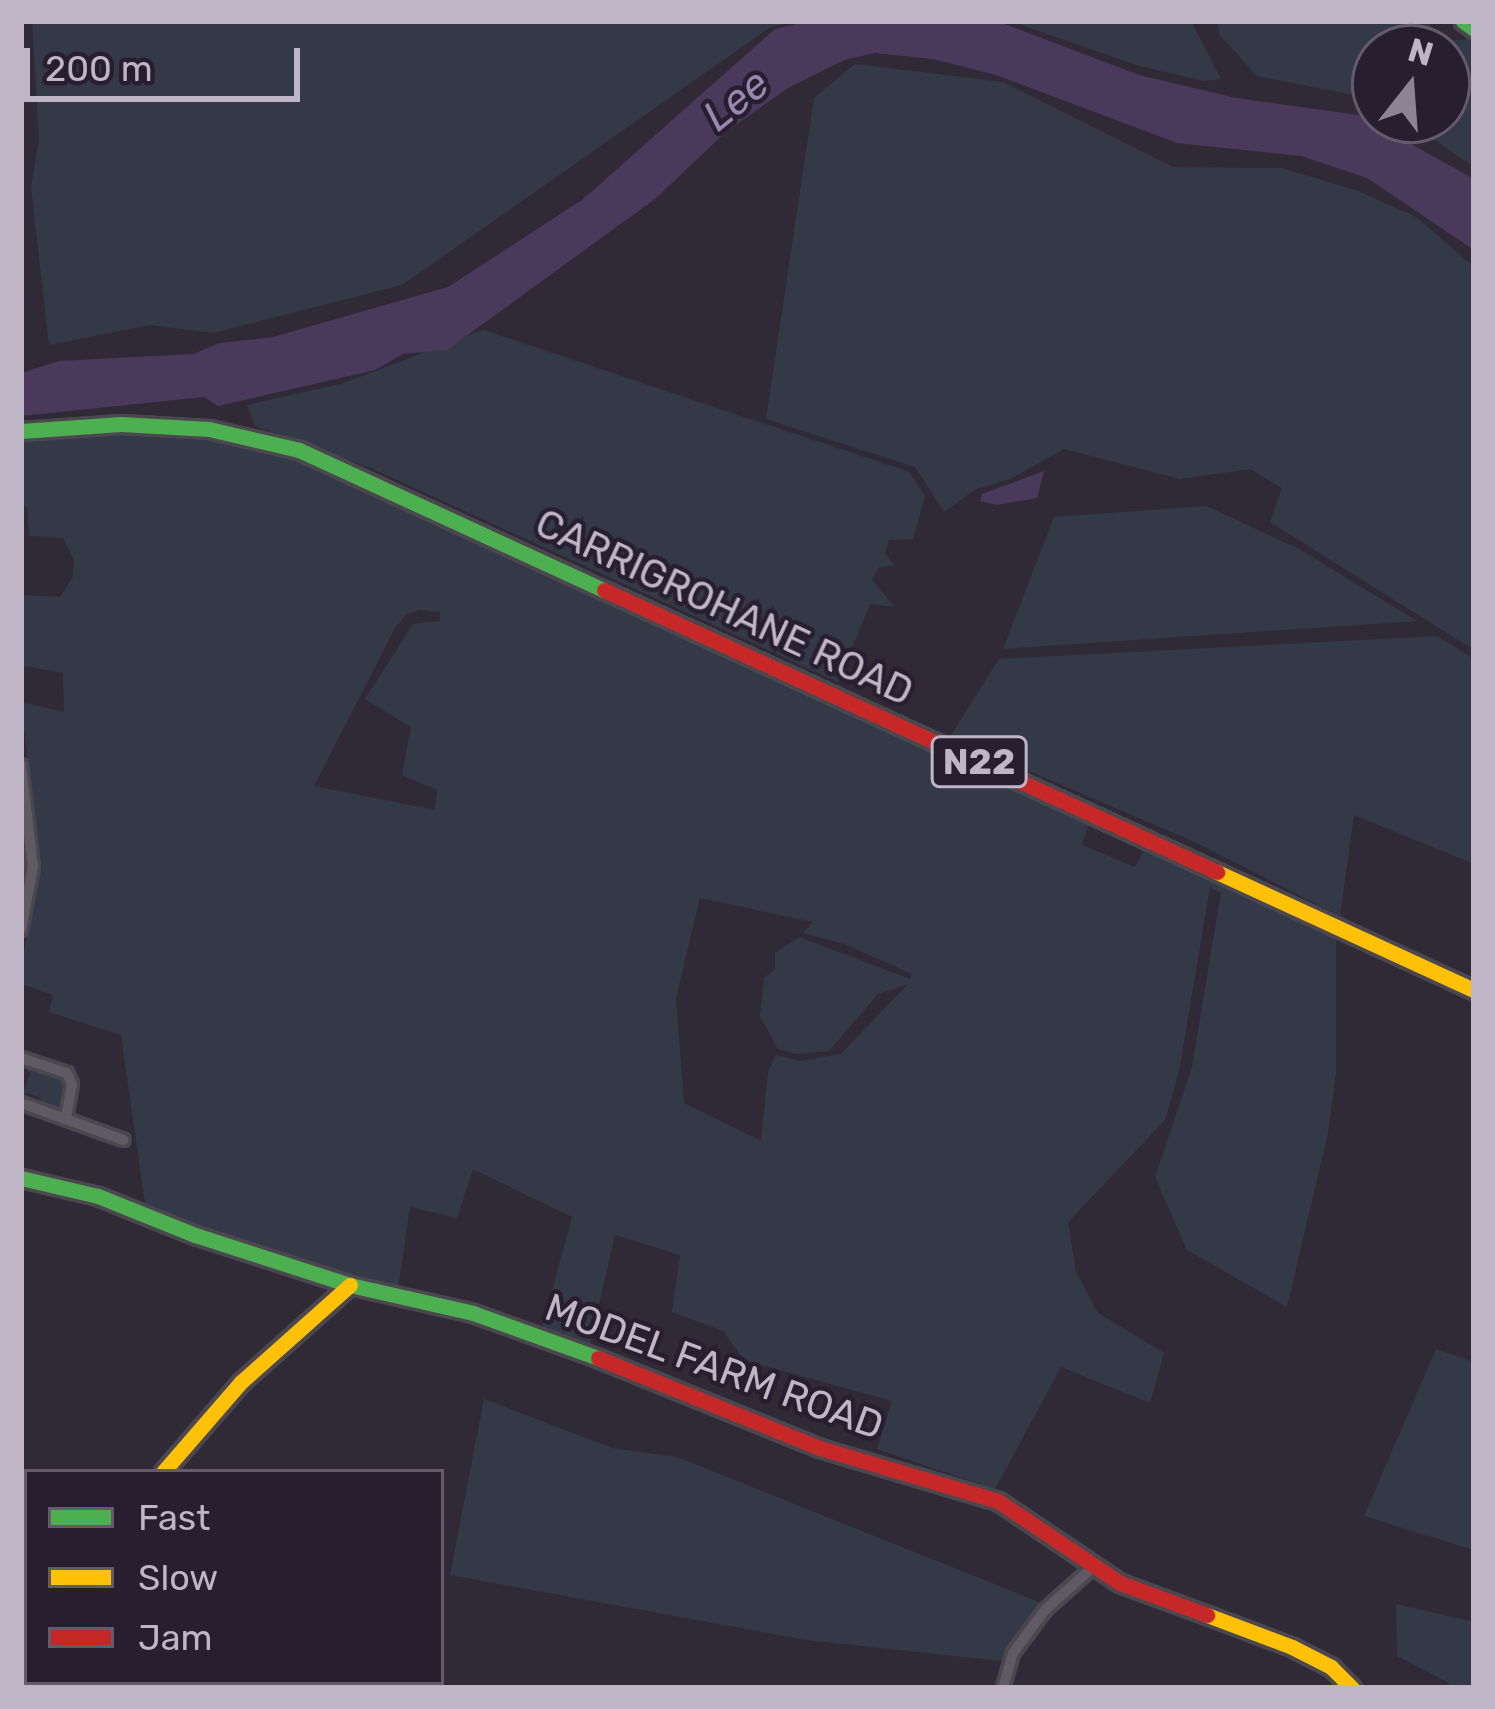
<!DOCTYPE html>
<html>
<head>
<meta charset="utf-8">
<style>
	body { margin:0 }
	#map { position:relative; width:1495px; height:1709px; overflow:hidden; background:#302a36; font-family:Rubik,sans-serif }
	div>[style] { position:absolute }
	.green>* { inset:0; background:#343948 }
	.water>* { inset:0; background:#49395b }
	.roads { filter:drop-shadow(3px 0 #4a474f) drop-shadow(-3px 0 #4a474f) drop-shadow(0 3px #4a474f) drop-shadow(0 -3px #4a474f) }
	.street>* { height:10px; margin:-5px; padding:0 5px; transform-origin:5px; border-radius:5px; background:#5f5a64 }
	.fast>* { height:15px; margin:-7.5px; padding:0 7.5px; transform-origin:7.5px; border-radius:7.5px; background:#4caf50 }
	.slow>* { height:15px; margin:-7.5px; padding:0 7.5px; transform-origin:7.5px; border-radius:7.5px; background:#ffc107 }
	.jam>* { height:15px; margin:-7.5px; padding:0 7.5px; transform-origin:7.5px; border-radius:7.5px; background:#c62828 }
	span { translate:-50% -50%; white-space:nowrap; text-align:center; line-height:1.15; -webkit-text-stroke:9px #271f30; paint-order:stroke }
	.shield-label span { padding:3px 9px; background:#271f30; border:3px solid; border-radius:9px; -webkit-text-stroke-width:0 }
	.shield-label { font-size:36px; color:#beb5c6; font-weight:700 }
	.street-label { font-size:39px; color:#beb5c6 }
	.water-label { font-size:42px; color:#9a87af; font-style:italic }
	.frame { position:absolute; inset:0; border:24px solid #beb5c6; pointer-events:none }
	.legend { position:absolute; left:24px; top:1469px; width:420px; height:216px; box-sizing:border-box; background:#271f30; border:3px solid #635b6c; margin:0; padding:15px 21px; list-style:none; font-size:36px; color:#beb5c6 }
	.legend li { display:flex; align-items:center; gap:24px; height:60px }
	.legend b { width:60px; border:3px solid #635b6c }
	.north { position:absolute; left:1351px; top:24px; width:120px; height:120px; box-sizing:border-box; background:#271f30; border:3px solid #635b6c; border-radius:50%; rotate:17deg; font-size:33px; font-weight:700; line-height:48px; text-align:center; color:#beb5c6 }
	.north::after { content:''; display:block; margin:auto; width:42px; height:54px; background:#8c8494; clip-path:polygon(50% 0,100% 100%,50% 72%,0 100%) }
	.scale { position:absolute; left:24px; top:48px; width:276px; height:54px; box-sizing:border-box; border:6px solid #beb5c6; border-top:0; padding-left:15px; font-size:36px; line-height:42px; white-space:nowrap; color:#beb5c6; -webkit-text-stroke:9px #271f30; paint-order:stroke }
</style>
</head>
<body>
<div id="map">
	<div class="green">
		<i style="clip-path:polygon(32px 21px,795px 21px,769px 28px,402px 285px,213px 333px,150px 325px,49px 345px,31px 187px,39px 140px)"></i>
		<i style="clip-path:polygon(1010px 21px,1191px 21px,1221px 79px,1204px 81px,1136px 65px)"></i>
		<i style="clip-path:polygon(1217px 21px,1425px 21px,1447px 41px,1468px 39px,1474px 43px,1474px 167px,1405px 120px,1447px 120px,1447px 48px,1375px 48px,1375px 99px,1257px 76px,1219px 34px)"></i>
		<i style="clip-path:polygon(855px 64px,1003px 82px,1173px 167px,1282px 168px,1358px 191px,1416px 217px,1474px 267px,1474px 650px,1270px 522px,1282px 488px,1250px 469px,1180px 479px,1064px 449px,1010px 479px,976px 489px,944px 512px,915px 467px,766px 419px,814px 98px)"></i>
		<i style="clip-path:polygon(483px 330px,909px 472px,925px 496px,913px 539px,889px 540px,885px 553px,894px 565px,879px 567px,872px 580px,895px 607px,870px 604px,838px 682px,373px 469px,255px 426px,247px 405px,344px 383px)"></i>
		<i style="clip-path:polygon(evenodd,140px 433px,250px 444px,327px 467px,1090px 819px,1082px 845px,1135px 867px,1146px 847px,1336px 931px,1336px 1073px,1328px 1133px,1287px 1307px,1187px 1250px,1155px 1177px,1192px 1067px,1221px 893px,1210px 887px,1179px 1071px,1165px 1120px,1068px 1222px,1076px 1272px,1098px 1313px,1164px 1353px,1150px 1403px,1061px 1367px,995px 1489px,877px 1449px,892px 1401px,744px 1360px,723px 1331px,672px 1312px,680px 1255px,615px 1235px,589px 1349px,541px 1331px,572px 1217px,473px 1169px,457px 1218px,410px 1207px,398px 1289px,234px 1241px,145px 1203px,121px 1035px,49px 1012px,53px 995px,21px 984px,21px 974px,34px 884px,35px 825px,21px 702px,64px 712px,63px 673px,25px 666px,21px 676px,21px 595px,60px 597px,73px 577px,74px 560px,63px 538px,29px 536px,27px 507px,21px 504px,21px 442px,140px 433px,420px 610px,440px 612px,440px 621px,413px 624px,365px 699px,411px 727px,402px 775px,437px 790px,435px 810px,314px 786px,395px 628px,406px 615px,420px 610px,140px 433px,700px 898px,813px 922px,803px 933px,845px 944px,912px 974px,910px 979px,799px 937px,775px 953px,775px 969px,764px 978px,760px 1016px,778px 1049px,797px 1054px,829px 1051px,878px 994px,908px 984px,841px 1054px,800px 1061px,776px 1055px,768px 1072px,761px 1141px,684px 1103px,676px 998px,700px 898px)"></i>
		<i style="clip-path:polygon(1207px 506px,1299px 549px,1417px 621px,1003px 649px,1054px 517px)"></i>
		<i style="clip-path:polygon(1437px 636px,1474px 659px,1474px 864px,1354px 815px,1340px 916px,1197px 843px,950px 737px,999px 659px)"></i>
		<i style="clip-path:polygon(21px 1062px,64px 1077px,67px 1104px,62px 1111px,40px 1104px,41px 1098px,27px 1093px,21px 1097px,30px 1074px)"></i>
		<i style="clip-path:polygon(1436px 1349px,1474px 1362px,1474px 1550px,1364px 1516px)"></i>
		<i style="clip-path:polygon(484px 1399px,612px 1448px,677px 1457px,1039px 1602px,1002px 1661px,806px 1640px,450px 1575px)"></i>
		<i style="clip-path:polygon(27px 1554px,27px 1682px,157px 1682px,157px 1688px,21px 1688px,21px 1557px)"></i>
		<i style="clip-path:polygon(1396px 1604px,1474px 1622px,1474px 1688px,1446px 1688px,1449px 1683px,1397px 1656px)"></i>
	</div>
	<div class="water">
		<i style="clip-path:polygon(809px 21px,997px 21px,1139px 75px,1236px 98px,1359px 115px,1474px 179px,1474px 250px,1367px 178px,1301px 156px,1177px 143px,996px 75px,933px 59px,875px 53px,844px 60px,788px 88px,727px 131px,655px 199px,447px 350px,403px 354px,375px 370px,218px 406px,204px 397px,21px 416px,21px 373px,59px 361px,193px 354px,220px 343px,273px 337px,448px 287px,582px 200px,775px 29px)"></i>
		<i style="clip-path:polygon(1044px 471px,1037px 498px,997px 505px,980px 501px,982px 494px)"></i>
	</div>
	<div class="roads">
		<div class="street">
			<i style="left:21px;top:765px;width:103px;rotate:83.3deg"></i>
			<i style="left:33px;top:867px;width:64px;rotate:100.8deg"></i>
			<i style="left:21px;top:1058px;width:48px;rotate:18.1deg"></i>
			<i style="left:67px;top:1073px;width:12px;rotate:66deg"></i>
			<i style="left:72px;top:1084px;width:36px;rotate:100deg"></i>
			<i style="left:21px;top:1103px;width:109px;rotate:19.8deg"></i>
			<i style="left:1003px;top:1688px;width:36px;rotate:-74deg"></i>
			<i style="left:1013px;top:1653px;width:54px;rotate:-53.3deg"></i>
			<i style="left:1045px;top:1610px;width:66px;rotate:-41.9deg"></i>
		</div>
		<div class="fast">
			<i style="left:1463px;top:21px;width:14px;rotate:36deg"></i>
			<i style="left:21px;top:431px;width:100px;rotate:-4deg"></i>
			<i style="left:121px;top:424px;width:88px;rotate:3.3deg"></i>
			<i style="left:209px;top:429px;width:92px;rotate:13.1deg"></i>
			<i style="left:299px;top:450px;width:336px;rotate:24.7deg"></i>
			<i style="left:21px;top:1178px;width:79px;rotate:13.2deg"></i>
			<i style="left:98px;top:1196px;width:105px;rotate:21.9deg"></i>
			<i style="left:195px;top:1235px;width:163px;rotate:17.9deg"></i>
			<i style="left:350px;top:1285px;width:126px;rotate:12.8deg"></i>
			<i style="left:473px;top:1313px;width:133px;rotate:19.8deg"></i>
		</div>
		<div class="slow">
			<i style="left:1217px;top:872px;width:283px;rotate:24.7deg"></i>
			<i style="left:163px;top:1472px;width:119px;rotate:-49.1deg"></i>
			<i style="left:241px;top:1382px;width:146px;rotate:-41.7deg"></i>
			<i style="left:21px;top:1549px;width:7px;rotate:-27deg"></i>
			<i style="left:1207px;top:1615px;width:91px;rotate:20.6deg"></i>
			<i style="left:1292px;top:1647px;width:44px;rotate:27.1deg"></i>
			<i style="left:1331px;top:1667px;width:30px;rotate:45deg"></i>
		</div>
		<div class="jam">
			<i style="left:604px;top:590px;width:675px;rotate:24.7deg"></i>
			<i style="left:598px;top:1358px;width:240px;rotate:22.1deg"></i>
			<i style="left:820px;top:1448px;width:186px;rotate:16.6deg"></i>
			<i style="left:998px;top:1501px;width:147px;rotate:33.9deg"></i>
			<i style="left:1120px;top:1583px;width:93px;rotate:20.2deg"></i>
		</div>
	</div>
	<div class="shield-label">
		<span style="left:979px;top:762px">N22</span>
	</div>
	<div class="street-label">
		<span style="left:724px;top:608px;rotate:25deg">CARRIGROHANE ROAD</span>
		<span style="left:714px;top:1367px;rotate:20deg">MODEL FARM ROAD</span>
	</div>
	<div class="water-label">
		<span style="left:736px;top:100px;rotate:-39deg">Lee</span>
	</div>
	<div class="frame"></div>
	<ul class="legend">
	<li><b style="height:15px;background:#4caf50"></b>Fast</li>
	<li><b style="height:15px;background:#ffc107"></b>Slow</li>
	<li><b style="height:15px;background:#c62828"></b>Jam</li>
	</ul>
	<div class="north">N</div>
	<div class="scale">200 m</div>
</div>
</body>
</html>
